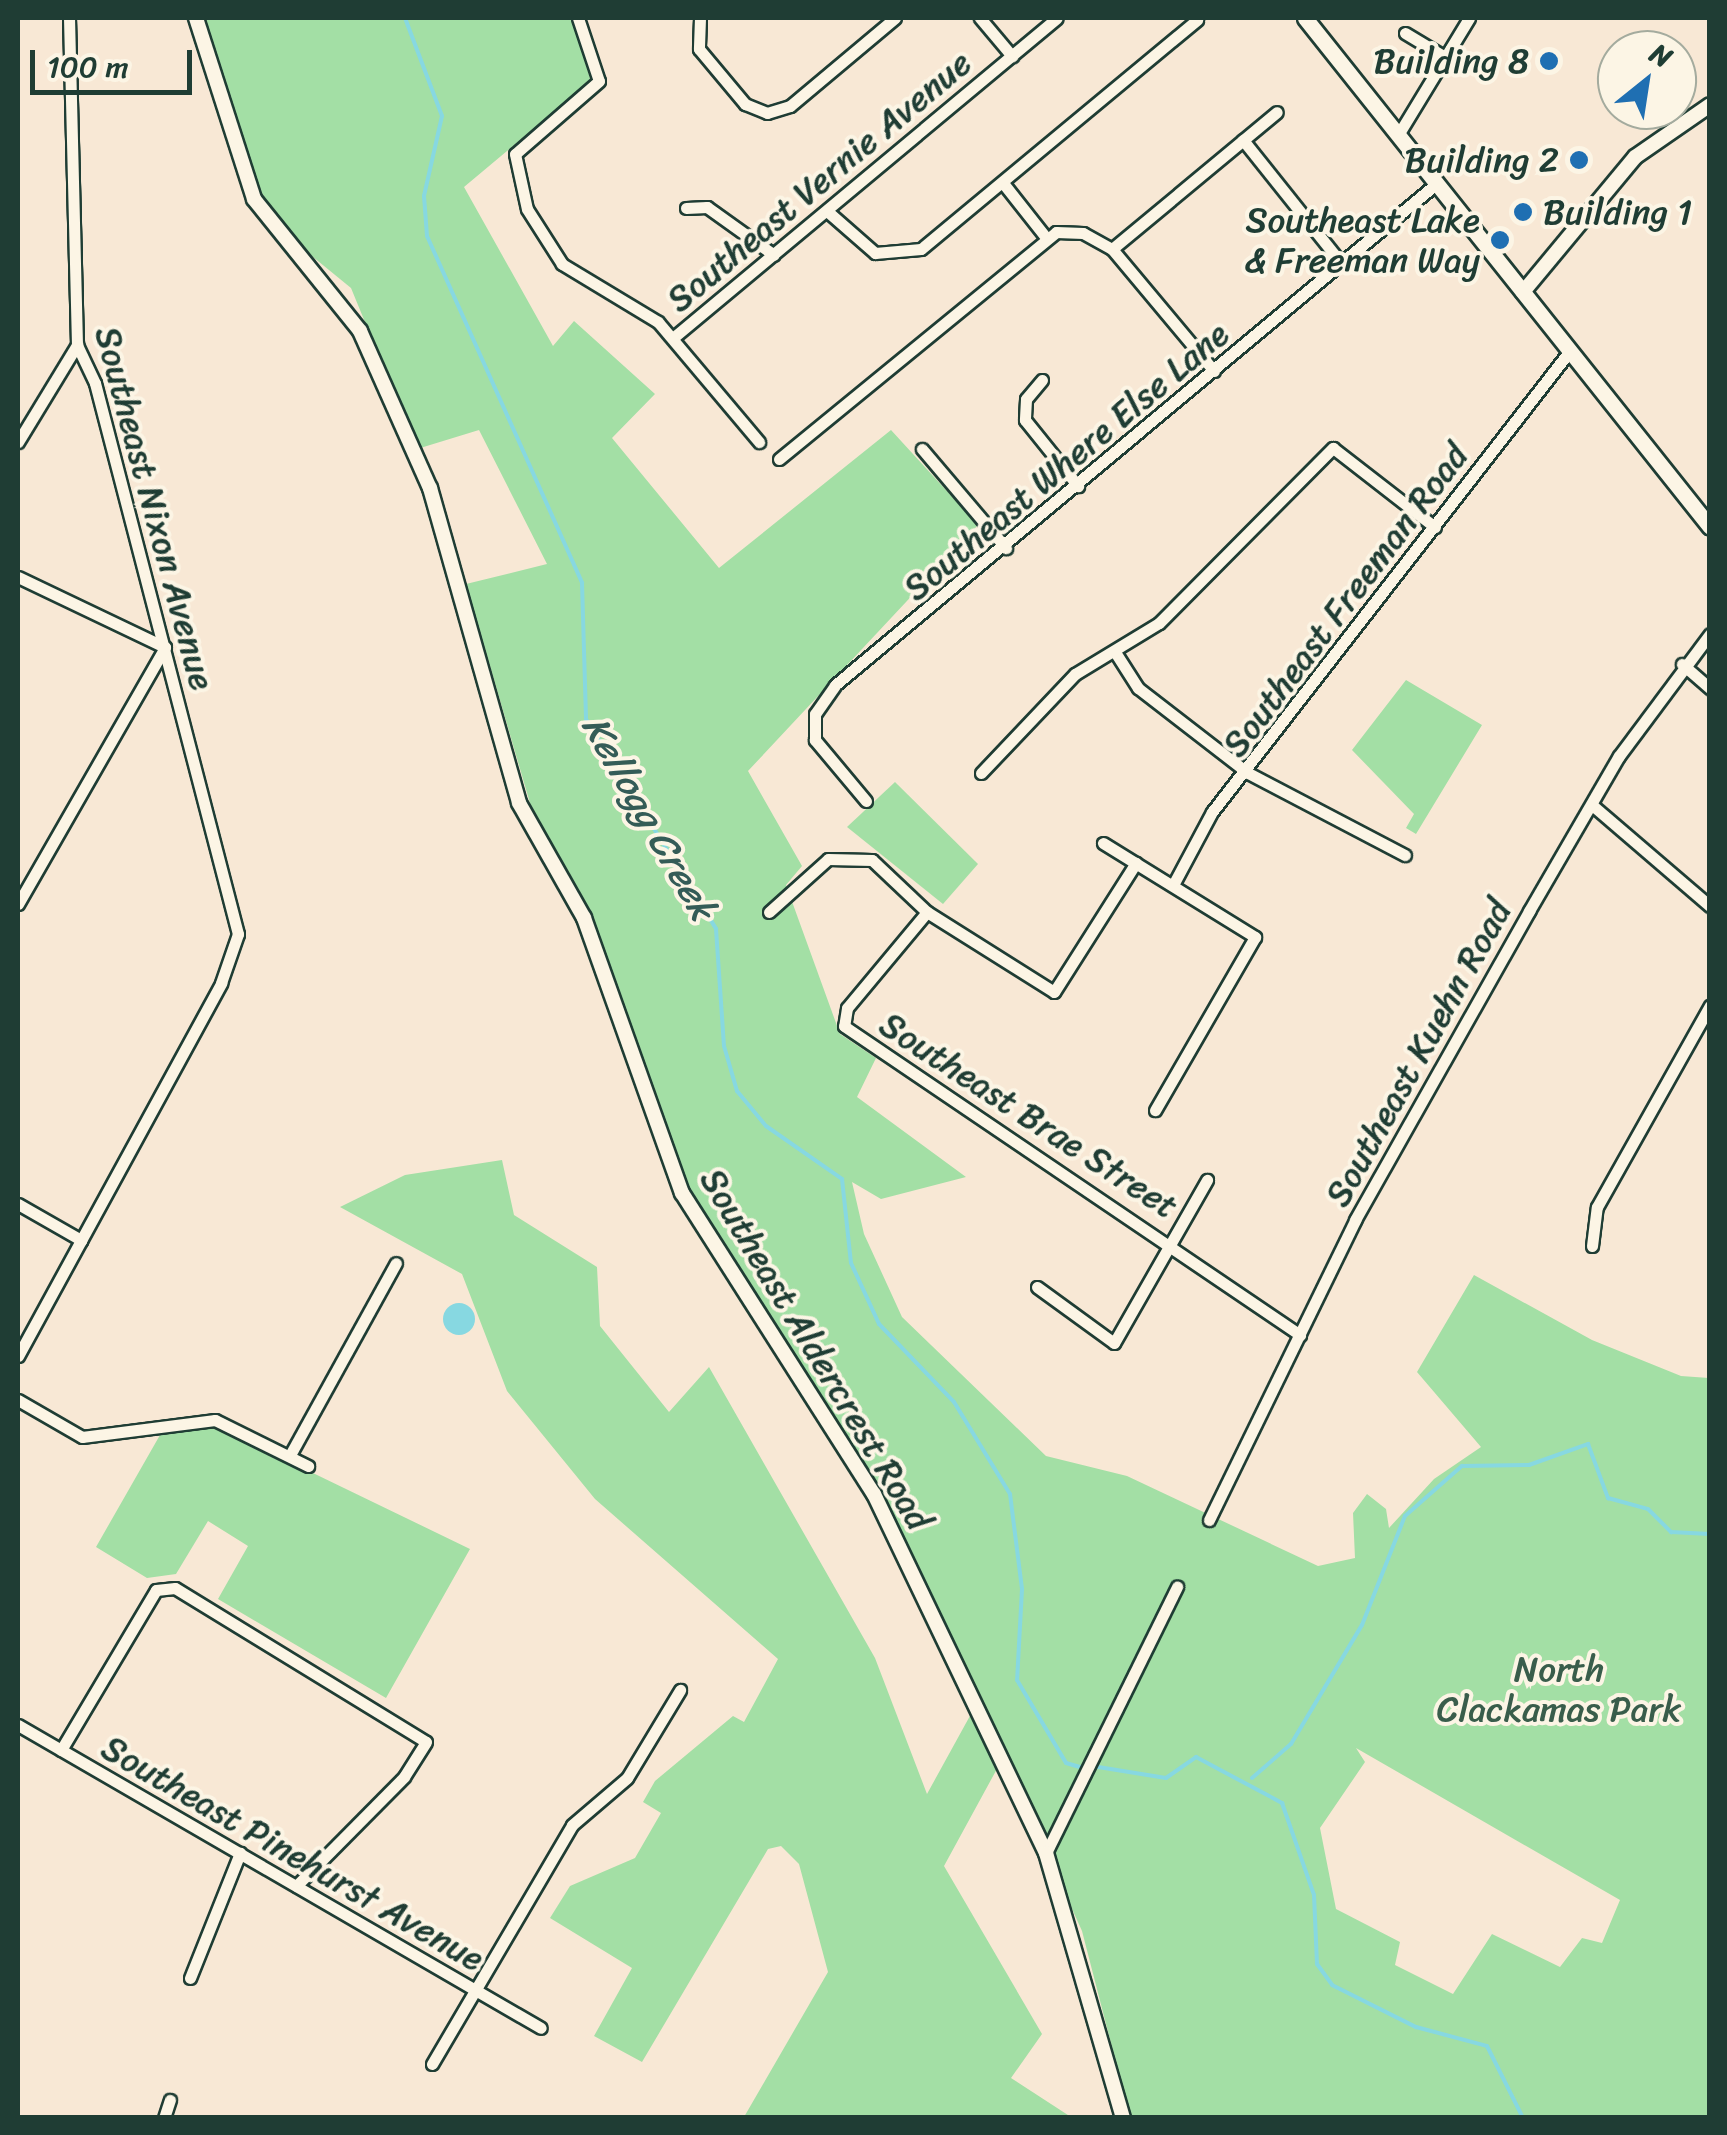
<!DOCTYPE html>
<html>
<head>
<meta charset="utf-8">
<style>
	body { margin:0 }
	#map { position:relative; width:1727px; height:2135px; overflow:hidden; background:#f8e8d5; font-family:Sriracha,sans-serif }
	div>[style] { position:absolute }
	.green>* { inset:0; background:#a3dfa5 }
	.water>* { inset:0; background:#87d8e1 }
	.round { border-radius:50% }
	.stream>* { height:4px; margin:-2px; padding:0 2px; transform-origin:2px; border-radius:2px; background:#87d8e1 }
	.roads { filter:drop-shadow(2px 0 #1f3d34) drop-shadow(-2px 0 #1f3d34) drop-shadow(0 2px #1f3d34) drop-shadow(0 -2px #1f3d34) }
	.minor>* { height:11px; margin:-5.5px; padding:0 5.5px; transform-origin:5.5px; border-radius:5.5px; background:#fcf5e5 }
	.tertiary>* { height:14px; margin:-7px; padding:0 7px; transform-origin:7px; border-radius:7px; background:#fcf5e5 }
	.secondary>* { height:15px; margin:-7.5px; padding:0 7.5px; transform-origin:7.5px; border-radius:7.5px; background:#fcf5e5 }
	.dots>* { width:28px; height:28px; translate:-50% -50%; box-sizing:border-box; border:5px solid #fcf5e5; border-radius:50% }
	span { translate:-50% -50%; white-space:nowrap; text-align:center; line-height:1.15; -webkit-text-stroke:8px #fcf5e5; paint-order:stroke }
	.poi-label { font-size:35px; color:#1f3d34 }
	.right { translate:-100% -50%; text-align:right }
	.left { translate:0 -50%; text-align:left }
	.street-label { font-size:35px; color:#1f3d34 }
	.park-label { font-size:35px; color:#395d4b }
	.water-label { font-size:38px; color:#345c57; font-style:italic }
	.frame { position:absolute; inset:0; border:20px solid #1f3d34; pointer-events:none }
	.north { position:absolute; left:1597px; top:30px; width:100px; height:100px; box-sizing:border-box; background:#fcf5e5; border:2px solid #a4ab9e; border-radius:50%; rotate:30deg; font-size:28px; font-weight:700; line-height:40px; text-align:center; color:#1f3d34 }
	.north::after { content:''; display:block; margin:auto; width:35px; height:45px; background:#1f6fb2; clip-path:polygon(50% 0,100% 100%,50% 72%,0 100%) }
	.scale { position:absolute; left:30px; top:50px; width:162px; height:45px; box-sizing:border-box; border:5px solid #1f3d34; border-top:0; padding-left:12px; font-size:30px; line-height:35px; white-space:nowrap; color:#1f3d34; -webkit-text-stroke:8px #fcf5e5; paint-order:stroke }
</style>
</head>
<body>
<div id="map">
	<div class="green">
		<i style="clip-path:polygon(evenodd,204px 18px,571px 18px,591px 81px,464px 187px,553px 346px,574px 321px,655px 394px,612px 438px,719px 568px,891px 430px,978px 525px,748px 771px,802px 866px,786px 885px,840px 1034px,876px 1058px,857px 1097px,966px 1177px,881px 1199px,852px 1182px,864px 1234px,902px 1317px,1046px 1456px,1127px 1476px,1318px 1566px,1355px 1558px,1353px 1513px,1367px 1494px,1386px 1509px,1389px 1528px,1434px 1479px,1481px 1447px,1417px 1372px,1474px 1275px,1592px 1340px,1681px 1376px,1709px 1378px,1709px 2117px,1130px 2117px,1082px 1931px,936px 1607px,872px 1481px,699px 1217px,578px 895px,537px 827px,466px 584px,547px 564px,479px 430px,417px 449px,351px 288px,280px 230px,236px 140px,204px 18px,1356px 1748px,1620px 1900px,1602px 1943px,1582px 1938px,1560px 1967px,1492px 1934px,1453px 1994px,1395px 1965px,1400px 1942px,1336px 1909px,1320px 1828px,1365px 1762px,1356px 1748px)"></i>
		<i style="clip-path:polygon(1406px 680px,1482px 725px,1416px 834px,1406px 828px,1414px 814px,1352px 750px)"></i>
		<i style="clip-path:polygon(895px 782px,978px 864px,943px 904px,847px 827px)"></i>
		<i style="clip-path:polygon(502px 1160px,514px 1215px,597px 1267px,600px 1326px,669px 1412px,709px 1367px,875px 1658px,927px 1794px,971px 1714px,998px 1767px,944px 1866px,1042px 2034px,1011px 2078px,1071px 2117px,744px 2117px,828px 1972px,799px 1864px,781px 1846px,768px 1849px,642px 2062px,594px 2036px,632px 1968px,550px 1918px,570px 1886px,635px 1858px,661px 1813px,643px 1802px,655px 1781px,733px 1716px,744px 1722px,778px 1659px,595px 1499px,507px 1391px,462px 1274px,340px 1207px,405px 1175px)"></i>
		<i style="clip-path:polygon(216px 1426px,470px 1549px,386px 1698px,218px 1599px,248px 1546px,208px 1521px,176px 1574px,147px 1578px,96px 1547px,160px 1435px)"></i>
	</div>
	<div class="water">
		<i class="round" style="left:443px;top:1303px;width:32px;height:32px"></i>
	</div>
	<div class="stream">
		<i style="left:405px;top:18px;width:105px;rotate:69.3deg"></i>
		<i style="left:442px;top:116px;width:82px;rotate:102.7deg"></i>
		<i style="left:424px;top:196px;width:40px;rotate:85.7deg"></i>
		<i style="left:427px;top:236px;width:380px;rotate:65.9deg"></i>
		<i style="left:582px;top:583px;width:136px;rotate:88.3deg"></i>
		<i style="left:586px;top:719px;width:247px;rotate:58.2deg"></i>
		<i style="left:716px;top:929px;width:117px;rotate:86.1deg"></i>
		<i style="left:724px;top:1046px;width:47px;rotate:73.9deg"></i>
		<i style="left:737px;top:1091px;width:45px;rotate:50.4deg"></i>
		<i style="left:766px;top:1126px;width:93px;rotate:34.9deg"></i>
		<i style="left:842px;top:1179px;width:84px;rotate:83.9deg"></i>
		<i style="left:851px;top:1263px;width:67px;rotate:65.3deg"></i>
		<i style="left:879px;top:1324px;width:108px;rotate:46.1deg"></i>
		<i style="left:954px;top:1402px;width:108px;rotate:58.7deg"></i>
		<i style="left:1010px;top:1494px;width:96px;rotate:82.8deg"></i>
		<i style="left:1022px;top:1589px;width:91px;rotate:93.1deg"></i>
		<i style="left:1017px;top:1680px;width:96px;rotate:59.4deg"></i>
		<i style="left:1066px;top:1763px;width:18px;rotate:16deg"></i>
		<i style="left:1092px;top:1766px;width:75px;rotate:9.2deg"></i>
		<i style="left:1166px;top:1778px;width:37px;rotate:-35deg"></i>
		<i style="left:1196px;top:1757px;width:98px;rotate:28.1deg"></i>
		<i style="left:1282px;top:1803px;width:97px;rotate:70.8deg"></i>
		<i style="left:1314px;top:1895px;width:69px;rotate:87.5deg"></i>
		<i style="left:1317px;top:1964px;width:26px;rotate:54deg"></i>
		<i style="left:1332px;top:1985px;width:94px;rotate:26.6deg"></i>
		<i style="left:1416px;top:2027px;width:73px;rotate:15deg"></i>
		<i style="left:1487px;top:2046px;width:80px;rotate:63.4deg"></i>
		<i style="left:1252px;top:1778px;width:52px;rotate:-41.1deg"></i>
		<i style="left:1291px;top:1744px;width:139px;rotate:-59.2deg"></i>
		<i style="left:1362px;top:1625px;width:117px;rotate:-68.5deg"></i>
		<i style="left:1405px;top:1516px;width:76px;rotate:-41.3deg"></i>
		<i style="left:1462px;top:1466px;width:67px;rotate:-0.9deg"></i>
		<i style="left:1529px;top:1465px;width:63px;rotate:-19.6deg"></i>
		<i style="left:1588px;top:1444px;width:58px;rotate:69.7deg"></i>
		<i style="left:1608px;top:1498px;width:41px;rotate:15.4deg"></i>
		<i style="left:1648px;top:1509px;width:33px;rotate:45deg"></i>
		<i style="left:1671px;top:1532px;width:39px;rotate:3deg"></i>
	</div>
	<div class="roads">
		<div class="minor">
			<i style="left:578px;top:18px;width:66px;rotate:71.6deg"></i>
			<i style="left:599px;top:81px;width:111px;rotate:139deg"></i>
			<i style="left:515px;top:154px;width:56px;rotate:77.7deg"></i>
			<i style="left:527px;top:209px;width:65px;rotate:57.5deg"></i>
			<i style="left:562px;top:264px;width:112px;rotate:31.1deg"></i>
			<i style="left:658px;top:322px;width:157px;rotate:49.9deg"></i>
			<i style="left:700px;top:18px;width:31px;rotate:92deg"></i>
			<i style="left:699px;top:49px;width:72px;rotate:50.1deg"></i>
			<i style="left:745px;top:104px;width:24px;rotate:22deg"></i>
			<i style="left:767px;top:113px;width:24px;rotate:-17deg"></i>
			<i style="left:790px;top:106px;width:137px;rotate:-40deg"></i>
			<i style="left:980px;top:18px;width:50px;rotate:49.9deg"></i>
			<i style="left:1405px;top:33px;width:47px;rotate:31deg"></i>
			<i style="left:1398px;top:135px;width:137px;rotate:-58.7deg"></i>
			<i style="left:1243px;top:140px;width:159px;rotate:51.4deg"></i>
			<i style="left:1003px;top:183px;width:66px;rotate:51.7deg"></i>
			<i style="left:686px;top:208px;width:21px;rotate:-3deg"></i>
			<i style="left:707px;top:207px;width:82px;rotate:35.6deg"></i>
			<i style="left:827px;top:211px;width:64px;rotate:41.2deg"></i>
			<i style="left:875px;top:253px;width:46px;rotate:-5deg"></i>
			<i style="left:921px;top:249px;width:359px;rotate:-39.7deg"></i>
			<i style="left:1112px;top:249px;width:214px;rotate:-39.7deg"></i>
			<i style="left:674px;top:337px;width:498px;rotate:-39.8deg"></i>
			<i style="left:1042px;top:380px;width:25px;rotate:130deg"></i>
			<i style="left:1026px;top:399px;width:21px;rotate:93deg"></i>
			<i style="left:1025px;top:420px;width:85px;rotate:51.2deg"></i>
			<i style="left:18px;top:442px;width:114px;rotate:-58.7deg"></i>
			<i style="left:922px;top:449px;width:130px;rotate:49.7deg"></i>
			<i style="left:779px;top:459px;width:358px;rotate:-39.3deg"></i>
			<i style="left:1056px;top:232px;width:27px;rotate:2deg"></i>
			<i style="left:1083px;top:233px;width:33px;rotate:29deg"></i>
			<i style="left:1112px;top:249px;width:159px;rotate:50.1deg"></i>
			<i style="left:18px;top:577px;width:163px;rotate:25.5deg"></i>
			<i style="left:1115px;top:652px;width:43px;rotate:57.4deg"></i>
			<i style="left:1138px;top:688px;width:139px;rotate:37.7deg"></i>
			<i style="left:1248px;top:773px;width:177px;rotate:27.6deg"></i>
			<i style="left:1682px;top:664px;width:37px;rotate:41deg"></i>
			<i style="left:981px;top:773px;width:137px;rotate:-46.5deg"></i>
			<i style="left:1075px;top:674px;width:98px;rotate:-31.3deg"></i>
			<i style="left:1159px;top:623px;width:247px;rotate:-45.2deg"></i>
			<i style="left:1333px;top:448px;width:129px;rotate:37.8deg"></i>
			<i style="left:866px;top:801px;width:80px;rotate:-129.9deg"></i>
			<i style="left:815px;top:740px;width:26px;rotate:-90deg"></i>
			<i style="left:815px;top:714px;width:35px;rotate:-55deg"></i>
			<i style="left:835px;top:685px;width:784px;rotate:-39.82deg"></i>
			<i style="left:1592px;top:805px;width:155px;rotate:40.6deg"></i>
			<i style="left:1103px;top:843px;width:179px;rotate:31.7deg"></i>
			<i style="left:1255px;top:937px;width:200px;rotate:120deg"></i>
			<i style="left:1173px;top:885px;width:83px;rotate:-61.9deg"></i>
			<i style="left:1212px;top:812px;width:582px;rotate:-52.19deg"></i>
			<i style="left:18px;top:904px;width:296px;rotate:-60.2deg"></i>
			<i style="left:769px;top:912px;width:79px;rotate:-41.9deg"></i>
			<i style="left:828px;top:859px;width:44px;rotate:1.3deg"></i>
			<i style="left:872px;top:860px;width:76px;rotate:43.4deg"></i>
			<i style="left:927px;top:912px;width:150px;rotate:32.2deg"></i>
			<i style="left:1054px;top:992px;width:153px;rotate:-57.6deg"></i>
			<i style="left:927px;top:912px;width:125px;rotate:129.8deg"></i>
			<i style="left:847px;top:1008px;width:18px;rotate:99deg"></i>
			<i style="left:844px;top:1026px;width:551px;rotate:34.12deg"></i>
			<i style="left:18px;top:1204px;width:73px;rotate:29.7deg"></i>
			<i style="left:1592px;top:1246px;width:39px;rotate:-83deg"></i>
			<i style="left:1597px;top:1207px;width:231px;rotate:-60.7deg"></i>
			<i style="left:1037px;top:1287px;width:95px;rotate:36deg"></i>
			<i style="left:1114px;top:1343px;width:188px;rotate:-60.3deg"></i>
			<i style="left:18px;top:1356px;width:425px;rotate:-61.4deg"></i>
			<i style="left:221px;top:983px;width:52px;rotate:-70.9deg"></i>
			<i style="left:238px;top:934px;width:569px;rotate:-104.55deg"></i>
			<i style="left:95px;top:383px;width:42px;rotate:-115.3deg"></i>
			<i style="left:77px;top:345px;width:327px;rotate:-91.4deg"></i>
			<i style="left:18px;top:1400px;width:74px;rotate:30deg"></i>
			<i style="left:82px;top:1437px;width:134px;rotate:-7.3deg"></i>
			<i style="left:215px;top:1420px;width:104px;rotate:26.3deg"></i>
			<i style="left:290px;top:1455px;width:219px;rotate:-61.1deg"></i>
			<i style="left:1209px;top:1520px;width:334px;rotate:-64deg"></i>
			<i style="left:1355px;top:1220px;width:355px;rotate:-60.6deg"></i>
			<i style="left:1529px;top:911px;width:179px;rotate:-59.9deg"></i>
			<i style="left:1619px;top:756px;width:152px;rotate:-53.3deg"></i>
			<i style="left:18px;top:1725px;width:604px;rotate:30.09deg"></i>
			<i style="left:61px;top:1750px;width:186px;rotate:-59.3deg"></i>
			<i style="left:156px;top:1590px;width:19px;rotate:-6deg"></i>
			<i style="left:175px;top:1588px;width:294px;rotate:31.5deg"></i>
			<i style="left:426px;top:1742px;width:41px;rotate:122.2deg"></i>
			<i style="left:404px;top:1777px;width:153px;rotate:134.7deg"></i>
			<i style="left:1046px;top:1853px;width:297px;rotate:-63.8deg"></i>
			<i style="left:190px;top:1978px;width:135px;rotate:-68.2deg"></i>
			<i style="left:432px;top:2064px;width:277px;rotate:-59.6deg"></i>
			<i style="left:572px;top:1825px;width:72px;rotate:-40.5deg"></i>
			<i style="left:627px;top:1778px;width:103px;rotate:-58.9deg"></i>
			<i style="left:164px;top:2118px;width:19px;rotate:-72deg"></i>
		</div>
		<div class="tertiary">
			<i style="left:196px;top:18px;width:190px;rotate:72.2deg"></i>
			<i style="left:254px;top:199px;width:169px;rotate:51.2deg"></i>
			<i style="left:360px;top:331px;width:172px;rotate:66deg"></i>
			<i style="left:430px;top:488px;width:327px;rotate:74.2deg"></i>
			<i style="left:519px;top:803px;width:132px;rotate:60.5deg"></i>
			<i style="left:584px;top:918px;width:292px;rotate:70.4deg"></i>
			<i style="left:682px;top:1193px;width:357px;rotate:57.5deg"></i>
			<i style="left:874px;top:1494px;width:398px;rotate:64.4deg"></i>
			<i style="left:1046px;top:1853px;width:276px;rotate:73.8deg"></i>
			<i style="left:1523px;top:292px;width:175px;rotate:-50.3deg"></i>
			<i style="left:1635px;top:157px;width:91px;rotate:-34.7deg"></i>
		</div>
		<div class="secondary">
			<i style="left:1305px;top:18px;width:650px;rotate:51.49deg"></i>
		</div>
	</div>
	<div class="dots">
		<i style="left:1549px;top:61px;background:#1f6fb2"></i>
		<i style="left:1579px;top:160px;background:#1f6fb2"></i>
		<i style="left:1523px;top:212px;background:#1f6fb2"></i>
		<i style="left:1500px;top:240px;background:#1f6fb2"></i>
	</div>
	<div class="poi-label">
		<span class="right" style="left:1529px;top:61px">Building 8</span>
		<span class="right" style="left:1559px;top:160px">Building 2</span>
		<span class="left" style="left:1543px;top:212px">Building 1</span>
		<span class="right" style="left:1480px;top:240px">Southeast Lake<br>&amp; Freeman Way</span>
	</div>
	<div class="street-label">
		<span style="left:819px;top:181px;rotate:-40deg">Southeast Vernie Avenue</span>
		<span style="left:1066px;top:461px;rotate:-40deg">Southeast Where Else Lane</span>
		<span style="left:155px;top:508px;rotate:75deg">Southeast Nixon Avenue</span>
		<span style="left:1345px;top:600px;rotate:-53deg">Southeast Freeman Road</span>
		<span style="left:1418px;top:1053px;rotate:-61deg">Southeast Kuehn Road</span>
		<span style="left:1029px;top:1115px;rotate:33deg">Southeast Brae Street</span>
		<span style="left:816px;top:1349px;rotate:59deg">Southeast Aldercrest Road</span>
		<span style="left:293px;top:1853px;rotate:30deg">Southeast Pinehurst Avenue</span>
	</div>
	<div class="park-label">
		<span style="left:1559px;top:1689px">North<br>Clackamas Park</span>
	</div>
	<div class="water-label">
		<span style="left:649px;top:818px;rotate:60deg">Kellogg Creek</span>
	</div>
	<div class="frame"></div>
	<div class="north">N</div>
	<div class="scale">100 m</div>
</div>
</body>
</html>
